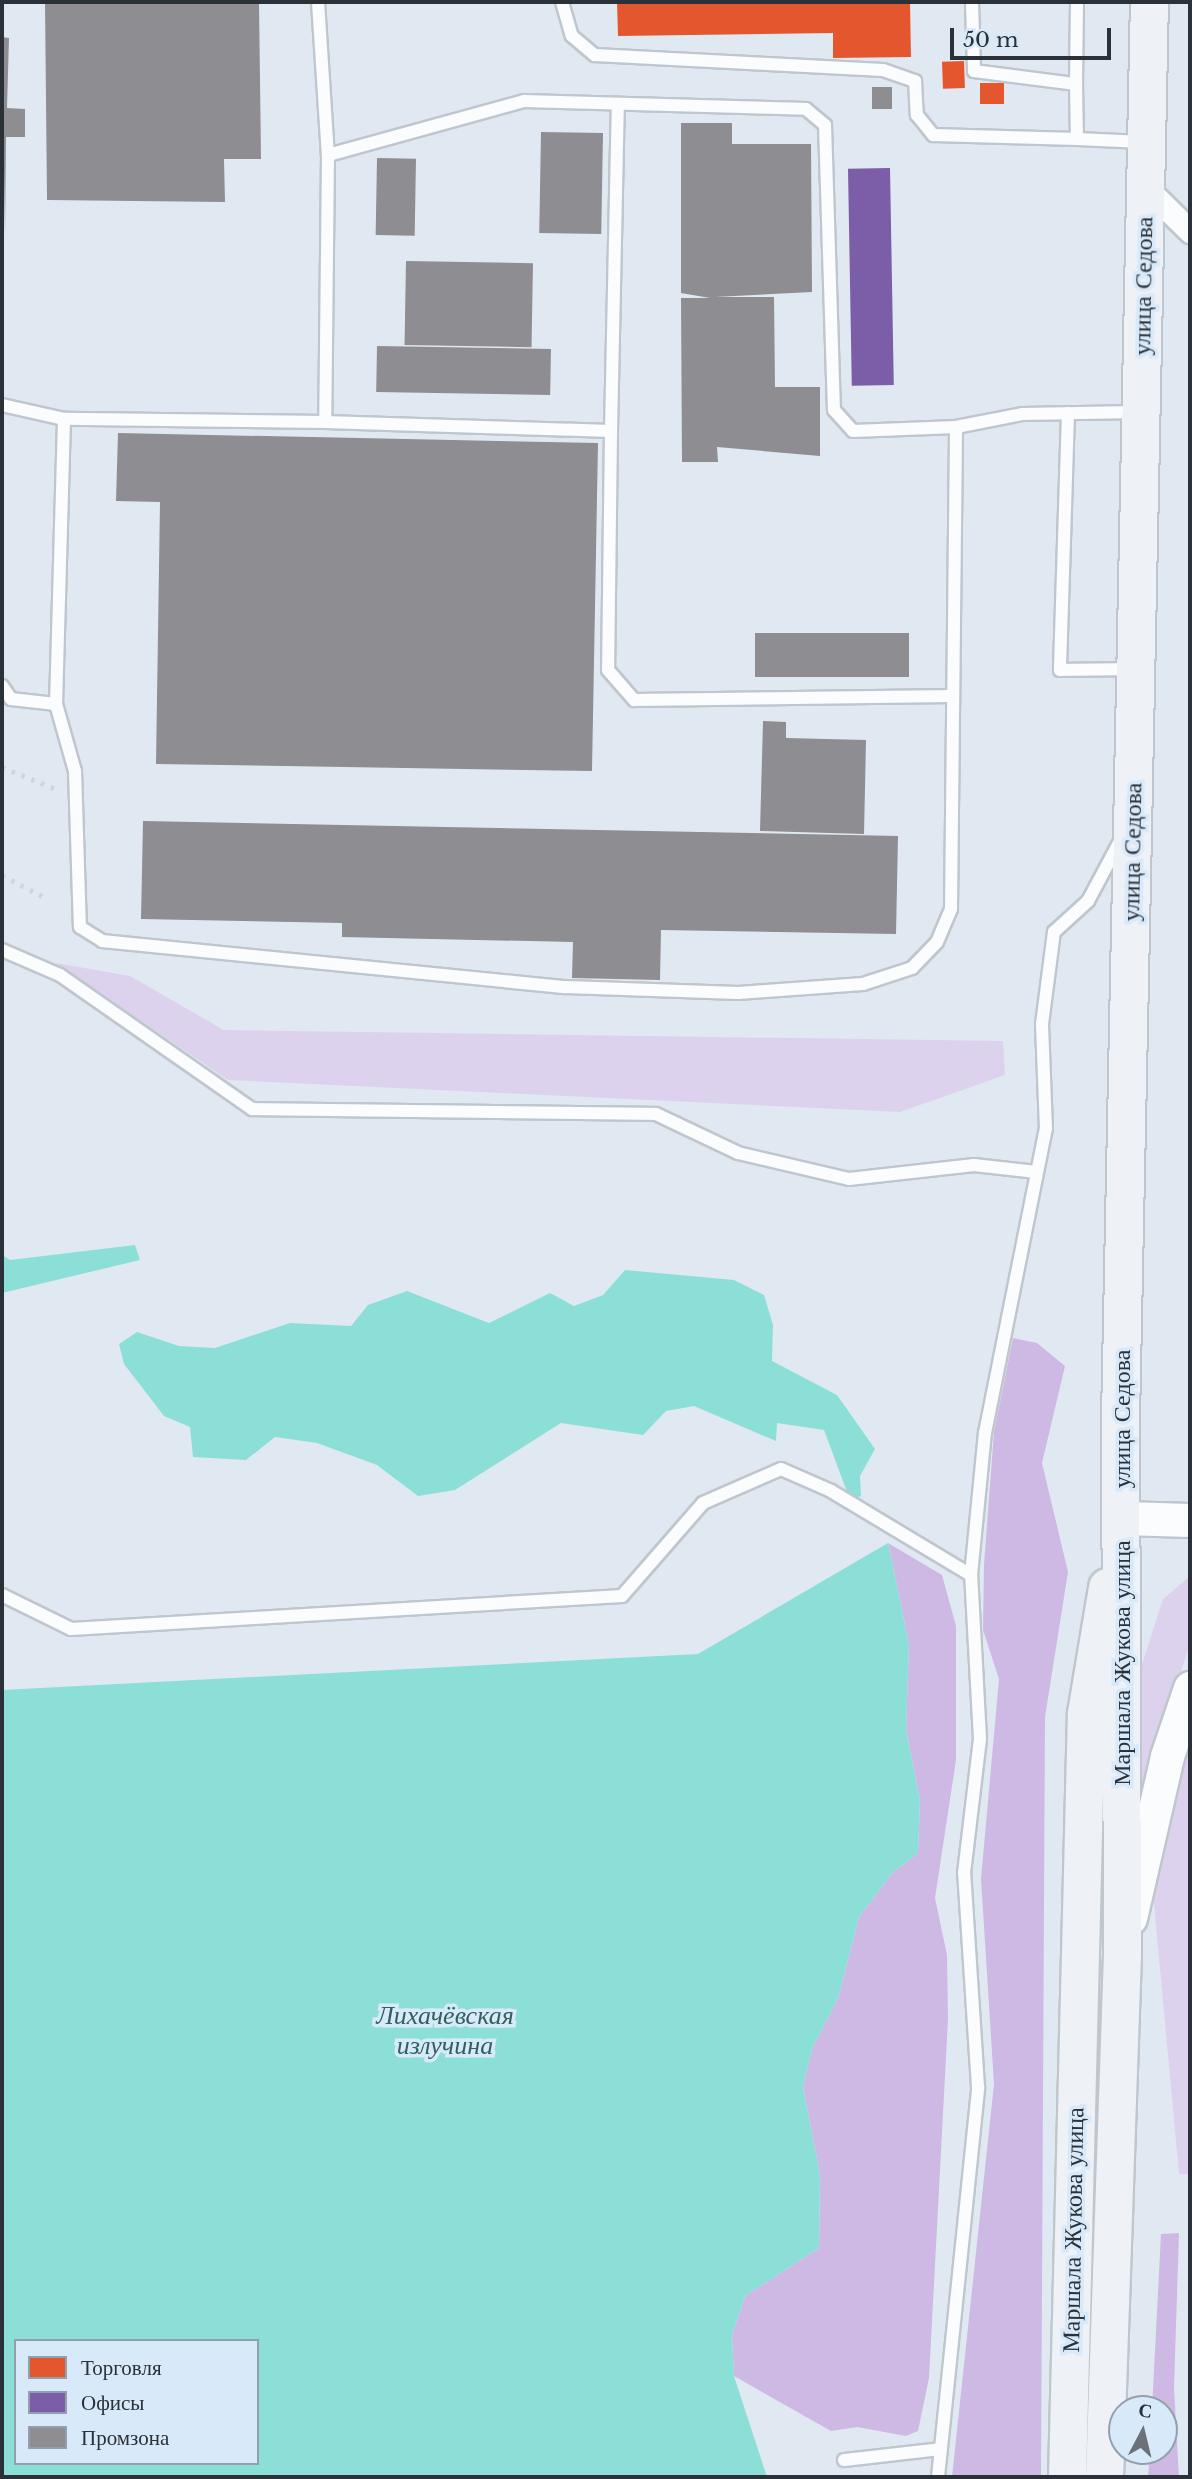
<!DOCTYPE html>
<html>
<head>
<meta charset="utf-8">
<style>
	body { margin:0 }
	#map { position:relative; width:1192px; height:2479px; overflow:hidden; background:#e0e9f1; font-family:"Libre Baskerville",serif }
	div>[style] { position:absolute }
	.green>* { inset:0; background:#ddd2ee }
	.forest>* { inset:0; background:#cdb9e3 }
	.water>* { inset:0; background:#8cdfd7 }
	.shops>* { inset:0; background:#e4572e; transform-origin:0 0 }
	.offices>* { inset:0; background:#7b5ea7; transform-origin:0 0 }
	.industry>* { inset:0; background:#8d8d92; transform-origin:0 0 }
	.roads { filter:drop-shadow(2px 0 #c0c6cd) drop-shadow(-2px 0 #c0c6cd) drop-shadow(0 2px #c0c6cd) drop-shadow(0 -2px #c0c6cd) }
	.lane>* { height:12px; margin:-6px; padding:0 6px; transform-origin:6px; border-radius:6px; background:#fafcfd }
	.street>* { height:23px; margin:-11.5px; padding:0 11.5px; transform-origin:11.5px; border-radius:11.5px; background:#fafcfd }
	.secondary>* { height:33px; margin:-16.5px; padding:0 16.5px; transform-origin:16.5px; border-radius:16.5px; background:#fafcfd }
	.primary>* { height:37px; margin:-18.5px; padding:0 18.5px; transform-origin:18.5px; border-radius:18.5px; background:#eef1f6 }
	.rail>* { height:5px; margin-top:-2.5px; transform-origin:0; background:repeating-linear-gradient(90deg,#d2d5d8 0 3.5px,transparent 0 10.5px) }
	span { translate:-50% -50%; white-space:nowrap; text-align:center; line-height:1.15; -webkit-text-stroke:7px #d8e9f9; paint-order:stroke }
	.street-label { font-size:24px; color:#2b3138 }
	.water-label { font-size:26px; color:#30625b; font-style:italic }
	.frame { position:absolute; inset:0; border:4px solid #2b3138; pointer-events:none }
	.legend { position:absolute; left:14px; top:2339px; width:245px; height:126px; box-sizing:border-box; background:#d8e9f9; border:2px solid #939fac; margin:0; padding:9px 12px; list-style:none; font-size:21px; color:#2b3138 }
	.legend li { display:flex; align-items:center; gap:14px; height:35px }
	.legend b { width:35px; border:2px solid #939fac }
	.north { position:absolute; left:1108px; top:2395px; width:70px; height:70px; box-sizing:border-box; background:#d8e9f9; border:2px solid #939fac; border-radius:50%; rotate:7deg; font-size:19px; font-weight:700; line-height:28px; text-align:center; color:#2b3138 }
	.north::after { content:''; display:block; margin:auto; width:24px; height:32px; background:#6a7179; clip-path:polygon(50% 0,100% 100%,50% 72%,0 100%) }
	.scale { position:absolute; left:950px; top:28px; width:161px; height:32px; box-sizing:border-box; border:4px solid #2b3138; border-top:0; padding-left:9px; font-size:21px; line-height:24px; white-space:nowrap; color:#2b3138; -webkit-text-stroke:5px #d8e9f9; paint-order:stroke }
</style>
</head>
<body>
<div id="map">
	<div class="green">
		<i style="clip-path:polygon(56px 963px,130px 976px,224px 1030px,1003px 1041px,1005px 1075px,900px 1112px,228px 1080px)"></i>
		<i style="clip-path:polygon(1190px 1576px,1190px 1644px,1140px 1796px,1142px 1664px,1163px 1599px)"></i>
		<i style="clip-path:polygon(1190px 1730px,1190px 2174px,1179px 2174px,1151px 1872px)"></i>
	</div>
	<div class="forest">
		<i style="clip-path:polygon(1013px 1338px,1037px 1343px,1065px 1366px,1042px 1463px,1068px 1572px,1045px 1717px,1041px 2477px,952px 2477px,994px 2084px,981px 1879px,999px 1679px,983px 1630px,984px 1565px,994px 1432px)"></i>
		<i style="clip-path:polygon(888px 1543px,942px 1575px,956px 1626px,956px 1760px,935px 1898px,947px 1955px,948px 2019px,929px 2378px,918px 2431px,906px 2436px,857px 2427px,831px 2431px,734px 2376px,732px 2335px,745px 2296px,819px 2248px,820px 2175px,803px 2087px,812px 2049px,838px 1998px,859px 1917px,892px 1873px,918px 1853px,920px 1801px,906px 1729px,909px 1644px)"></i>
		<i style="clip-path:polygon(1179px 2233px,1174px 2388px,1179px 2477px,1148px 2477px,1150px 2451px,1164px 2451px,1164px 2409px,1152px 2409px,1161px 2234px)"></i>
	</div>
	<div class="water">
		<i style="clip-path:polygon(135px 1245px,140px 1260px,2px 1293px,2px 1255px,10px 1260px)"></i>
		<i style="clip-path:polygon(625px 1270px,734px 1280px,764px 1295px,773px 1325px,772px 1361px,837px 1395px,875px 1449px,860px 1476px,861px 1496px,850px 1500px,824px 1430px,777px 1423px,776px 1441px,694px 1406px,666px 1411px,643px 1435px,561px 1423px,455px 1490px,418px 1496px,377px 1465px,317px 1443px,275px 1437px,246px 1460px,193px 1457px,190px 1427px,164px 1416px,124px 1364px,119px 1344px,137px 1332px,179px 1346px,215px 1348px,290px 1323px,351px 1326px,368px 1305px,407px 1291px,489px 1323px,550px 1293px,574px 1306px,603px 1295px)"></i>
		<i style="clip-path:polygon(evenodd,888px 1543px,909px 1644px,906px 1729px,920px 1801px,918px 1853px,892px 1873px,859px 1917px,838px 1998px,812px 2049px,803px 2087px,820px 2175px,819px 2248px,745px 2296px,732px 2335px,734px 2376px,767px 2477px,2px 2477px,2px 1690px,698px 1654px,888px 1543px,16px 2341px,257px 2341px,257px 2463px,16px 2463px,16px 2341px)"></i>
	</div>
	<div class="shops">
		<i style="clip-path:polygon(617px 2px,910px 2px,911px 57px,833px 58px,833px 33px,618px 36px)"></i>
		<i style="left:964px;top:61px;width:27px;height:22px;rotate:88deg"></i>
		<i style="left:1004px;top:83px;width:21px;height:24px;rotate:90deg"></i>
	</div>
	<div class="offices">
		<i style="left:890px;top:168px;width:217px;height:42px;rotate:89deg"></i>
	</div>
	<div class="industry">
		<i style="clip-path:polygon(45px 2px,259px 2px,261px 159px,224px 159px,225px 202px,47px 200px)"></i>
		<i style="clip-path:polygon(2px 37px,9px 38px,7px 108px,25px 109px,25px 137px,6px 137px,5px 237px)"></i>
		<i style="left:872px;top:87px;width:20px;height:22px"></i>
		<i style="clip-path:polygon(681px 123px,732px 123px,732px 144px,811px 144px,812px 292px,715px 297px,774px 297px,775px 387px,820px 387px,820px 456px,717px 447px,718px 462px,682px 462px,681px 298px,710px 298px,681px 293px)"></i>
		<i style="left:541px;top:132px;width:62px;height:101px;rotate:1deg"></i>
		<i style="left:377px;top:158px;width:39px;height:77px;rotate:1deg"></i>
		<i style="left:406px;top:261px;width:127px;height:84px;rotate:1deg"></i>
		<i style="left:377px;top:346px;width:174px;height:46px;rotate:1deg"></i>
		<i style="clip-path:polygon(118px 433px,598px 443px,592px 771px,156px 764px,160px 502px,116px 501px)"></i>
		<i style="left:755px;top:633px;width:154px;height:44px"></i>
		<i style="clip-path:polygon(763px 721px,786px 722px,786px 738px,866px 740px,864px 834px,760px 831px)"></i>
		<i style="clip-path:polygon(143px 821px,898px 836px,896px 934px,661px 930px,660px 980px,572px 978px,573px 942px,342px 937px,342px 923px,141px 919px)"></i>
	</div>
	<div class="roads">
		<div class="lane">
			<i style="left:318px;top:2px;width:153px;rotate:86.3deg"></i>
			<i style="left:328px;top:155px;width:267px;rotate:90.6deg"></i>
			<i style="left:325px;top:422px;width:261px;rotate:-179.3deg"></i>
			<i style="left:64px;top:419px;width:285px;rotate:91.6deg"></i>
			<i style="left:56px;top:704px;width:70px;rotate:74.2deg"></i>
			<i style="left:75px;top:771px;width:156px;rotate:88.2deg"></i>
			<i style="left:80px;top:927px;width:26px;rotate:32deg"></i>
			<i style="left:102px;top:941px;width:466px;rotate:5.7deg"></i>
			<i style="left:566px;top:987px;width:172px;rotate:2deg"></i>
			<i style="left:738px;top:993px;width:125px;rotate:-4.1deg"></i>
			<i style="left:863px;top:984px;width:52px;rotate:-18.1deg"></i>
			<i style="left:912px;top:968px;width:36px;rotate:-46deg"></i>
			<i style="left:937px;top:942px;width:36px;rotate:-67deg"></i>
			<i style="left:951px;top:909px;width:482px;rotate:-89.4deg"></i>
			<i style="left:562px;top:2px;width:35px;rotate:74deg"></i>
			<i style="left:572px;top:36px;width:30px;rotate:40deg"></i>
			<i style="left:595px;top:55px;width:288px;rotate:3deg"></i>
			<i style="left:883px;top:70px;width:34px;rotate:19deg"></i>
			<i style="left:915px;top:81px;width:34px;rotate:87deg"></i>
			<i style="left:917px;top:115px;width:26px;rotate:51deg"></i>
			<i style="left:933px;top:135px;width:144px;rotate:1.6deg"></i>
			<i style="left:972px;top:2px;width:69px;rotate:88.3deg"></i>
			<i style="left:974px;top:71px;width:103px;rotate:7.3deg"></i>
			<i style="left:1076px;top:84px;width:55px;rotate:89deg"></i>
			<i style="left:1077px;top:139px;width:66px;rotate:2.6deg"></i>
			<i style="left:1076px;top:84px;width:82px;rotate:-89.3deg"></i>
			<i style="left:328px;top:155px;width:203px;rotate:-15.4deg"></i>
			<i style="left:524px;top:101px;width:282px;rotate:1.6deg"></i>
			<i style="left:806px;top:109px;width:25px;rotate:40deg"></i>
			<i style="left:825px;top:125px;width:285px;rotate:88.2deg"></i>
			<i style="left:834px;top:410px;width:28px;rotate:48deg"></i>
			<i style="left:853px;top:431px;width:103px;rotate:-2.2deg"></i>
			<i style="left:956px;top:427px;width:67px;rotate:-11.1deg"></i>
			<i style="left:1022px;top:414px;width:115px;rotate:-1deg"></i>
			<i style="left:2px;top:405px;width:64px;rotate:12.7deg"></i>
			<i style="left:1068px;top:413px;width:257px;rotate:91.8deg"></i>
			<i style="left:1060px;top:670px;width:71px;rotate:-0.8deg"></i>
			<i style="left:325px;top:422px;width:286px;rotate:1.8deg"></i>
			<i style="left:611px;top:431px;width:327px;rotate:-88.8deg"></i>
			<i style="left:611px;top:431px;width:239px;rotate:90.7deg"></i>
			<i style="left:608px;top:670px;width:40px;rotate:49deg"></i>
			<i style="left:634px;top:700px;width:319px;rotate:-0.7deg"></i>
			<i style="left:2px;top:686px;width:16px;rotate:55deg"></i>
			<i style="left:11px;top:699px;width:45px;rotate:6.3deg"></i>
			<i style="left:2px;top:950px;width:63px;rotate:23.3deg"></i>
			<i style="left:60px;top:975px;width:234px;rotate:34.9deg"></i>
			<i style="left:252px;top:1109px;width:404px;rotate:0.7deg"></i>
			<i style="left:656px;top:1114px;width:91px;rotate:25.4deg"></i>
			<i style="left:738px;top:1153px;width:114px;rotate:13.2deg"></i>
			<i style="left:849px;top:1179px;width:126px;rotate:-6.4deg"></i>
			<i style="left:974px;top:1165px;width:63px;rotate:6.3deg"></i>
			<i style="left:2px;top:1595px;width:77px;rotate:26.2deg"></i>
			<i style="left:71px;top:1629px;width:552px;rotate:-3.43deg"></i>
			<i style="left:622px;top:1596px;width:123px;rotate:-48.9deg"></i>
			<i style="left:703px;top:1503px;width:85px;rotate:-23.6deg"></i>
			<i style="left:781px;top:1469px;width:55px;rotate:23.7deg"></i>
			<i style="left:831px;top:1491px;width:163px;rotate:31deg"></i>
			<i style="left:844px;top:2460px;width:97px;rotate:-6.5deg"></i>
			<i style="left:938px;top:2477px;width:392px;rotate:-84.1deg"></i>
			<i style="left:978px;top:2087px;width:214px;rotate:-93.7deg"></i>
			<i style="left:964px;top:1873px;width:135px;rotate:-83.2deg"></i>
			<i style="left:980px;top:1739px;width:164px;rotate:-93.1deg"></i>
			<i style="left:971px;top:1575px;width:143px;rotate:-84.4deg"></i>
			<i style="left:985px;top:1433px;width:310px;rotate:-78.7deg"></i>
			<i style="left:1046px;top:1129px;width:105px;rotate:-92.2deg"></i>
			<i style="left:1042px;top:1024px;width:93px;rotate:-82.6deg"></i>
			<i style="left:1054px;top:932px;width:46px;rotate:-42.4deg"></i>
			<i style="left:1088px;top:901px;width:68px;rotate:-61.9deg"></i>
		</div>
		<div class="street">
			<i style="left:1145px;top:187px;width:63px;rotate:44.4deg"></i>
		</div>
		<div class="secondary">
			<i style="left:1123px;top:1518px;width:67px;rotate:1.7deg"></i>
			<i style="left:1130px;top:1918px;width:166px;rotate:-77.1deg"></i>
			<i style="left:1167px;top:1756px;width:72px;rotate:-71.3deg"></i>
		</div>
		<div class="primary">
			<i style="left:1067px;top:2477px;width:764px;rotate:-88.58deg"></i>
			<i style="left:1086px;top:1713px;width:128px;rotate:-80.5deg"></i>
			<i style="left:1104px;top:2477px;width:523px;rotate:-88.03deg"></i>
			<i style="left:1122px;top:1954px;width:536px;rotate:-90.21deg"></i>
			<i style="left:1120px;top:1418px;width:1416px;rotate:-88.83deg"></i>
		</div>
	</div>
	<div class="rail">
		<i style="left:2px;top:767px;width:58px;rotate:22.2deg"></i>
		<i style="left:2px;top:875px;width:50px;rotate:27.6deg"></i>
	</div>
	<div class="street-label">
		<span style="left:1143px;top:286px;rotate:-89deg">улица Седова</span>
		<span style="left:1132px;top:852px;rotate:-89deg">улица Седова</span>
		<span style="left:1122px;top:1419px;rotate:-90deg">улица Седова</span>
		<span style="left:1122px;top:1663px;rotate:-90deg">Маршала Жукова улица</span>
		<span style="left:1073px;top:2230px;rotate:-89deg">Маршала Жукова улица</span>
	</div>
	<div class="water-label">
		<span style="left:445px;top:2031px">Лихачёвская<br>излучина</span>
	</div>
	<div class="frame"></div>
	<ul class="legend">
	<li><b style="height:19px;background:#e4572e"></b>Торговля</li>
	<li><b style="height:19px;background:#7b5ea7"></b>Офисы</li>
	<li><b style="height:19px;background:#8d8d92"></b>Промзона</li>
	</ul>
	<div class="north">С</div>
	<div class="scale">50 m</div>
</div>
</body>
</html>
